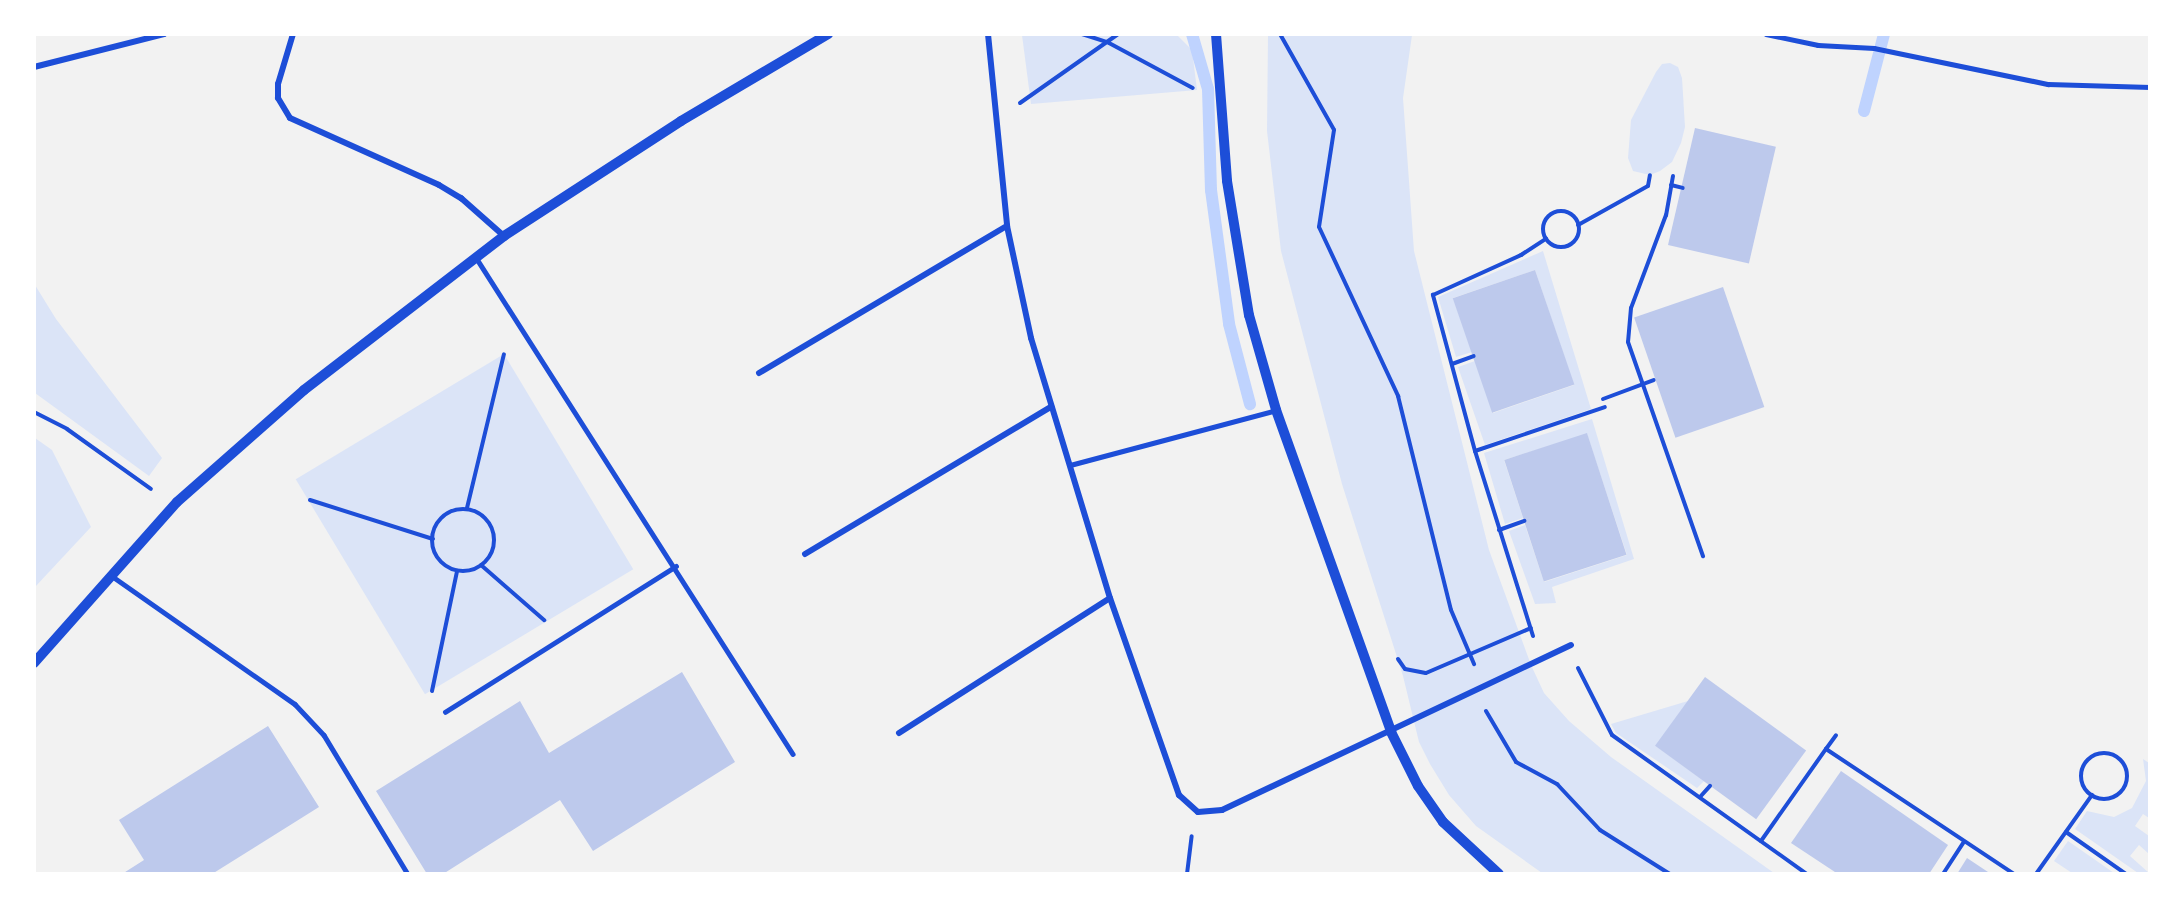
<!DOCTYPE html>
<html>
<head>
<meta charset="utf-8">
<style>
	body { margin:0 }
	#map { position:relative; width:2184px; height:908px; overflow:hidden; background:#f2f2f2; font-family:"PT Sans",sans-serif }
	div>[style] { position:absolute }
	.green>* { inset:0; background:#dbe4f7; transform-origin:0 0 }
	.stream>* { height:12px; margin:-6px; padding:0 6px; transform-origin:6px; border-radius:6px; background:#bfd3fe }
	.building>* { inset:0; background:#bdc9ec; transform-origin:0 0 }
	.path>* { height:4px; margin:-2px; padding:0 2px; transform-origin:2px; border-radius:2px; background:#1d4ed8 }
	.path>.ring { margin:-2px; padding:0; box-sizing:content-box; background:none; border:4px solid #1d4ed8; border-radius:50% }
	.service>* { height:4.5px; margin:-2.25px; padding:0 2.25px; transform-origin:2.25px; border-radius:2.25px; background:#1d4ed8 }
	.pedestrian>* { height:5px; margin:-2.5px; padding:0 2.5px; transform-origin:2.5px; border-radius:2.5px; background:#1d4ed8 }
	.minor>* { height:6px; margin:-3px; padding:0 3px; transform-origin:3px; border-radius:3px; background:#1d4ed8 }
	.tertiary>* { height:10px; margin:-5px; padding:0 5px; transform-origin:5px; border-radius:5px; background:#1d4ed8 }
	span { translate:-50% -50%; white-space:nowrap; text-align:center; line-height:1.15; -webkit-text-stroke:4.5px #fff; paint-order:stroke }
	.frame { position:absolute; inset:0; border:36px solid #fff; pointer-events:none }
</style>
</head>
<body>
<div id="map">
	<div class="green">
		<i style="clip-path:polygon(1022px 35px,1177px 35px,1192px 50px,1197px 90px,1031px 104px)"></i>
		<i style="clip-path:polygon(1268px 35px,1412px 35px,1403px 98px,1414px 251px,1489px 550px,1531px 665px,1544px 693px,1569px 721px,1611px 757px,1774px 873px,1542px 873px,1476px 826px,1449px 795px,1430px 764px,1419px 742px,1403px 676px,1342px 484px,1281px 251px,1267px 131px)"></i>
		<i style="clip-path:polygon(1670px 63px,1678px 67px,1682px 78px,1685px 127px,1681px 143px,1672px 162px,1660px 171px,1650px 175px,1633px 171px,1628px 158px,1631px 120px,1656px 72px,1662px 64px)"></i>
		<i style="clip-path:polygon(1543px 251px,1591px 409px,1485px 445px,1458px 367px,1475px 361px,1493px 413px,1574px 385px,1535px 270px,1453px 298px,1472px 352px,1456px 357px,1438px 297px)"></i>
		<i style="clip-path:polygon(35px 285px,56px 319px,162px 458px,149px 476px,35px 393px)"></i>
		<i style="left:504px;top:354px;width:251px;height:243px;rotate:59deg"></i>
		<i style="clip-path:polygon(1592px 419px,1634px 559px,1552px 587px,1556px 603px,1535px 604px,1509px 531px,1525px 525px,1544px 582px,1627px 555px,1587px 434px,1504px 460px,1523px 518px,1505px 524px,1484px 453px)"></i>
		<i style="clip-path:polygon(35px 438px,52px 450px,91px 527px,35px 587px)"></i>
		<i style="clip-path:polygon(1688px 701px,1656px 746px,1704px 781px,1697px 788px,1616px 733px,1611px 724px)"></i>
		<i style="clip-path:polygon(2143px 759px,2149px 763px,2149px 818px,2143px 814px,2135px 826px,2149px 836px,2149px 854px,2139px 845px,2130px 856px,2149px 873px,2138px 873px,2075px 829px,2087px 811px,2114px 817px,2132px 808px,2146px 781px)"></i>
		<i style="clip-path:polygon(2068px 841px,2114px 873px,2072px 873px,2054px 861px)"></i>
	</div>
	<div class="stream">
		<i style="left:1192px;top:34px;width:57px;rotate:73.8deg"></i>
		<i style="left:1208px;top:89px;width:101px;rotate:88.3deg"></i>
		<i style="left:1211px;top:190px;width:135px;rotate:82.3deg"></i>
		<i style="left:1229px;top:324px;width:83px;rotate:75.3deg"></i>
		<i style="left:1864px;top:111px;width:80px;rotate:-75.4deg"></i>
	</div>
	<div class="building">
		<i style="left:1695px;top:128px;width:83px;height:120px;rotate:13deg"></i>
		<i style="left:1535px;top:270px;width:121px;height:87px;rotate:71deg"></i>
		<i style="left:1723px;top:287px;width:127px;height:94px;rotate:71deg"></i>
		<i style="left:1587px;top:433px;width:128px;height:87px;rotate:72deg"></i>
		<i style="clip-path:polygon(682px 672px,735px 762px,593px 851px,560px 800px,443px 874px,427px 874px,376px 791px,520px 701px,549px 753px)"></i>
		<i style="left:1705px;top:677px;width:125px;height:85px;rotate:36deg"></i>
		<i style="clip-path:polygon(268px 726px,319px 807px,212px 874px,122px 874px,144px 860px,119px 820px)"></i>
		<i style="clip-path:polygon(1841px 771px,1948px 845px,1929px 874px,1838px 874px,1791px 843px)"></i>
		<i style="clip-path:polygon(1967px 858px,1991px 874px,1957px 874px)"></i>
	</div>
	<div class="path">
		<i style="left:1082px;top:34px;width:28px;rotate:18deg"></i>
		<i style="left:1109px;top:43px;width:95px;rotate:28.2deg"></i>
		<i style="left:1280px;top:34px;width:110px;rotate:60.6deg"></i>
		<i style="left:1334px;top:130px;width:98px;rotate:98.8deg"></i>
		<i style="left:1319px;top:227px;width:187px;rotate:64.9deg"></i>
		<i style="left:1398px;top:396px;width:220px;rotate:76.1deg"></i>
		<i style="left:1451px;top:610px;width:59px;rotate:66.9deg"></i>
		<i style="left:1020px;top:103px;width:120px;rotate:-35.1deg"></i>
		<i style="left:1673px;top:176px;width:40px;rotate:100deg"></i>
		<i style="left:1666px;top:215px;width:99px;rotate:110.6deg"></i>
		<i style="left:1631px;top:308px;width:34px;rotate:95deg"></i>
		<i style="left:1628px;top:342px;width:227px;rotate:70.7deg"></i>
		<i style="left:1671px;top:185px;width:12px;rotate:14deg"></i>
		<i class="ring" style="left:1543px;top:211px;width:32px;height:32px"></i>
		<i style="left:1578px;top:225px;width:80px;rotate:-29.1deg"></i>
		<i style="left:1648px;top:186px;width:11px;rotate:-80deg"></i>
		<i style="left:1452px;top:364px;width:23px;rotate:-20deg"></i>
		<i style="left:1603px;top:399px;width:54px;rotate:-20.4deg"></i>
		<i style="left:34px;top:412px;width:37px;rotate:27deg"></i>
		<i style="left:67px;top:429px;width:103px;rotate:35.5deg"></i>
		<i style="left:1475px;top:451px;width:137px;rotate:-18.7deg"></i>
		<i style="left:310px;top:500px;width:129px;rotate:17.6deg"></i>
		<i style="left:467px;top:508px;width:158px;rotate:-76.5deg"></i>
		<i class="ring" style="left:432px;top:509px;width:58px;height:58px"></i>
		<i style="left:1499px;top:530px;width:27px;rotate:-20deg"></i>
		<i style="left:481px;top:565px;width:84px;rotate:41.1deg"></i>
		<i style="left:1533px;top:636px;width:194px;rotate:-107.4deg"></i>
		<i style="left:1475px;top:451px;width:162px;rotate:-105.1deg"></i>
		<i style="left:1433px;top:295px;width:97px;rotate:-24.4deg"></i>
		<i style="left:1521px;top:255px;width:30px;rotate:-33deg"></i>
		<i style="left:1398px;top:659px;width:12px;rotate:55deg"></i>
		<i style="left:1405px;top:669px;width:21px;rotate:11deg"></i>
		<i style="left:1426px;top:673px;width:114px;rotate:-23.2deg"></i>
		<i style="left:1578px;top:668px;width:75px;rotate:63.1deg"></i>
		<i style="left:1612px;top:735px;width:239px;rotate:35.5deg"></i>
		<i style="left:432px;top:691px;width:123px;rotate:-78.2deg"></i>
		<i style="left:1486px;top:711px;width:59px;rotate:59.5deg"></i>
		<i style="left:1516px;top:762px;width:47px;rotate:28.2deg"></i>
		<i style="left:1557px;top:784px;width:63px;rotate:46.9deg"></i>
		<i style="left:1600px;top:830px;width:83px;rotate:32.2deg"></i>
		<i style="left:1826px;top:749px;width:17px;rotate:-54deg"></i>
		<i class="ring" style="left:2081px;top:753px;width:42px;height:42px"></i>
		<i style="left:1700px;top:797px;width:15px;rotate:-48deg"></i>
		<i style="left:2066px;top:832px;width:73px;rotate:35deg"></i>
		<i style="left:1761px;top:841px;width:113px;rotate:-54.8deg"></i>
		<i style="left:1826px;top:749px;width:226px;rotate:33.6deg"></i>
		<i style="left:1187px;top:874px;width:38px;rotate:-83deg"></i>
		<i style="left:1943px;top:874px;width:38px;rotate:-57deg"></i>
		<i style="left:2036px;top:874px;width:97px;rotate:-54.7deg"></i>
	</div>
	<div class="service">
		<i style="left:1766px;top:34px;width:53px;rotate:11.9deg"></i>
		<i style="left:1818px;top:45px;width:56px;rotate:3.1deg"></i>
		<i style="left:1874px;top:48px;width:178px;rotate:11.7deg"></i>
		<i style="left:2048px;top:84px;width:102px;rotate:1.7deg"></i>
		<i style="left:477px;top:259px;width:587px;rotate:57.45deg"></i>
		<i style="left:112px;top:576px;width:223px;rotate:35deg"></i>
		<i style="left:295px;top:704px;width:42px;rotate:46.9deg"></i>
		<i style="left:324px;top:735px;width:162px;rotate:58.9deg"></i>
		<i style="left:445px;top:712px;width:273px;rotate:-32.3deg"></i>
	</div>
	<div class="pedestrian">
		<i style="left:1070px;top:465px;width:213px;rotate:-14.9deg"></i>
	</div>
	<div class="minor">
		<i style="left:293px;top:34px;width:52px;rotate:106.7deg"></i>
		<i style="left:278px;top:84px;width:14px;rotate:90deg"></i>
		<i style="left:278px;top:98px;width:23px;rotate:59deg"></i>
		<i style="left:290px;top:118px;width:163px;rotate:24.2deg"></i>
		<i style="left:439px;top:185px;width:26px;rotate:31deg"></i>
		<i style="left:461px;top:198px;width:57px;rotate:41.5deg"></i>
		<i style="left:988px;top:34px;width:193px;rotate:84.3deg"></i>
		<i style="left:1007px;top:226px;width:115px;rotate:77.9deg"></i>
		<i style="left:1031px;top:338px;width:272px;rotate:73.1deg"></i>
		<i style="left:1110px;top:598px;width:209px;rotate:70.7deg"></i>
		<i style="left:1179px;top:795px;width:25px;rotate:42deg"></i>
		<i style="left:1198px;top:812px;width:24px;rotate:-5deg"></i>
		<i style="left:1222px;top:810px;width:386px;rotate:-25.3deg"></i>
		<i style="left:34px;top:67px;width:134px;rotate:-14.2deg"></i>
		<i style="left:759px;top:373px;width:288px;rotate:-30.7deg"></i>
		<i style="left:805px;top:554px;width:287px;rotate:-30.9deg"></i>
		<i style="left:899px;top:733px;width:250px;rotate:-32.6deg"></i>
	</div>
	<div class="tertiary">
		<i style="left:1216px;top:34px;width:147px;rotate:85.7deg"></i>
		<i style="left:1227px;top:181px;width:136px;rotate:80.7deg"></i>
		<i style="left:1249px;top:315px;width:99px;rotate:74.1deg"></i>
		<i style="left:1276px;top:410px;width:342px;rotate:70.3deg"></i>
		<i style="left:1391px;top:732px;width:60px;rotate:63.4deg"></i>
		<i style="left:1418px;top:786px;width:44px;rotate:55.2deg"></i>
		<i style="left:1443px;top:822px;width:76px;rotate:42.9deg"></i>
		<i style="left:34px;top:663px;width:215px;rotate:-48.4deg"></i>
		<i style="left:177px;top:502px;width:169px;rotate:-41.4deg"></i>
		<i style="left:304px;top:390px;width:252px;rotate:-37.6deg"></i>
		<i style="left:504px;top:236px;width:211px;rotate:-33deg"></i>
		<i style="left:681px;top:121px;width:171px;rotate:-30.6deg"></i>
	</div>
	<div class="frame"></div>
</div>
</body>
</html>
